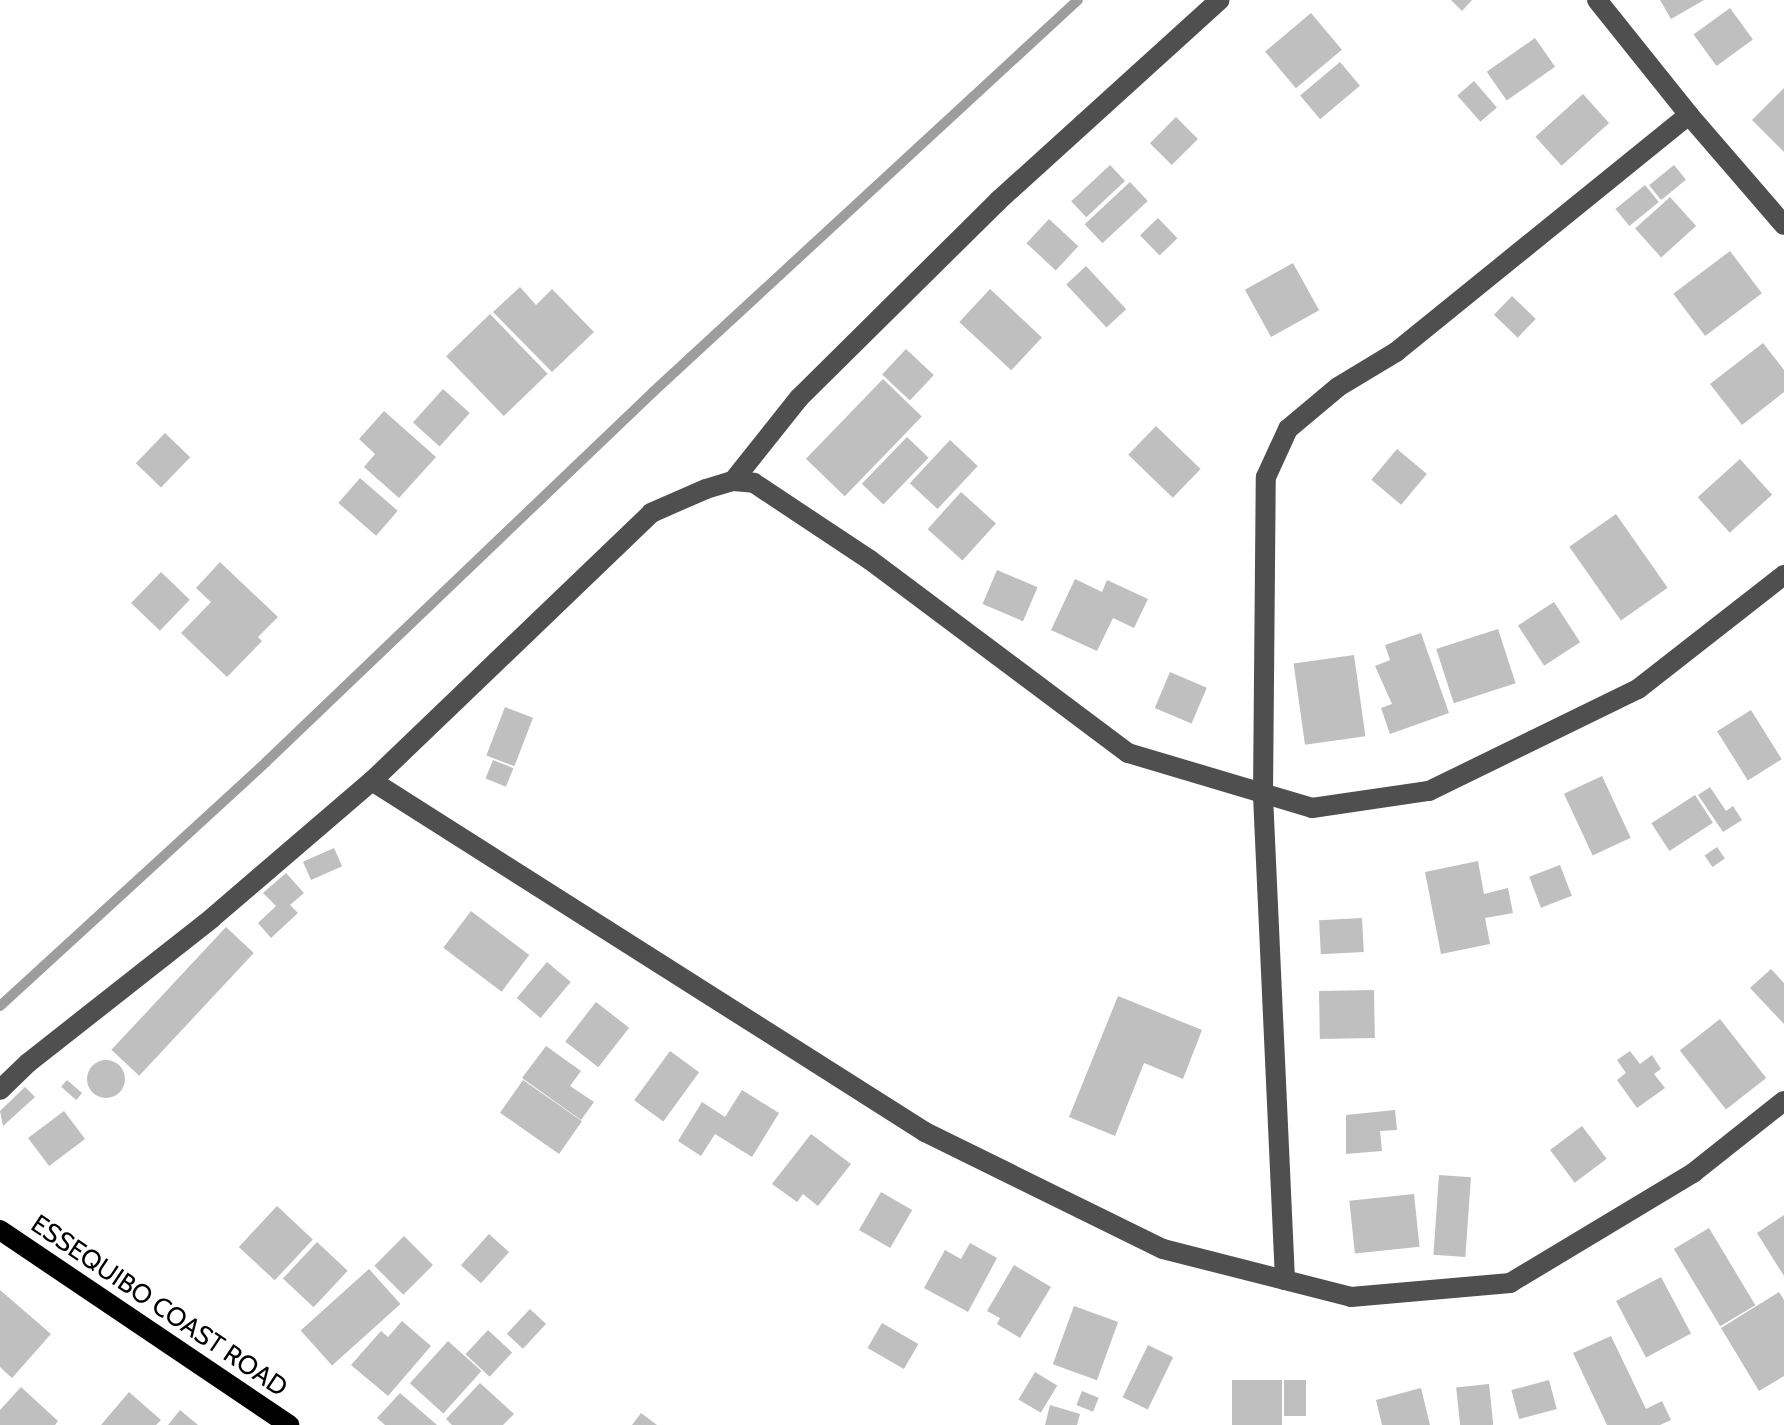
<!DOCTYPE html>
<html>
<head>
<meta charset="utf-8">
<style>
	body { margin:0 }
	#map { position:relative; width:1784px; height:1425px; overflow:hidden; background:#fff; font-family:Cabin,sans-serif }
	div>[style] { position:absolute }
	.stream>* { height:10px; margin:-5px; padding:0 5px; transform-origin:5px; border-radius:5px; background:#9d9d9d }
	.building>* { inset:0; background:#bfbfbf; transform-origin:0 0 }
	.round { border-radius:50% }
	.minor>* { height:20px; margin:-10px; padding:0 10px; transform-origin:10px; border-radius:10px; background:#4f4f4f }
	.major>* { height:20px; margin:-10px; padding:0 10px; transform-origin:10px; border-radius:10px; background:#000 }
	span { translate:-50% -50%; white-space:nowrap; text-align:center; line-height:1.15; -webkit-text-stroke:8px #fff; paint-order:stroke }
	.street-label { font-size:26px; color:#000 }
</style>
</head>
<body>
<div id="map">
	<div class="stream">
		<i style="left:0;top:1006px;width:361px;rotate:-42.5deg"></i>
		<i style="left:266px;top:762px;width:535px;rotate:-43.71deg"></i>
		<i style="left:653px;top:392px;width:578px;rotate:-42.69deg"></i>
	</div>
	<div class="building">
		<i style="clip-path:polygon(1451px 0,1472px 0,1462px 11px)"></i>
		<i style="clip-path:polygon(1660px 0,1704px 0,1671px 19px)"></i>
		<i style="left:1730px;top:8px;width:39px;height:45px;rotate:54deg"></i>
		<i style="left:1311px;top:13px;width:48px;height:60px;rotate:50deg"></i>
		<i style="left:1535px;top:38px;width:35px;height:59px;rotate:55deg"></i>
		<i style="left:1340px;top:62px;width:31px;height:52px;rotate:50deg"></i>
		<i style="left:1474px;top:81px;width:35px;height:22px;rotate:49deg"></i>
		<i style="clip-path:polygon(1784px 88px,1784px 152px,1752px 120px)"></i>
		<i style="left:1583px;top:94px;width:39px;height:64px;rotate:48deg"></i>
		<i style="left:1176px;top:117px;width:31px;height:37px;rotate:45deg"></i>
		<i style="left:1110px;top:165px;width:22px;height:53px;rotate:47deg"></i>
		<i style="left:1674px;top:165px;width:19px;height:32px;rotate:51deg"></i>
		<i style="left:1130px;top:182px;width:26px;height:62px;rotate:47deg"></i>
		<i style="left:1645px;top:185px;width:22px;height:38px;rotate:51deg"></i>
		<i style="left:1670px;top:197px;width:39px;height:47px;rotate:48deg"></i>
		<i style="left:1158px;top:218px;width:28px;height:25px;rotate:46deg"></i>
		<i style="left:1049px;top:219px;width:40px;height:33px;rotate:43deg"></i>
		<i style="left:1730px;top:251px;width:53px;height:71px;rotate:53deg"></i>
		<i style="left:1293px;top:263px;width:54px;height:55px;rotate:61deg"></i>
		<i style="left:1086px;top:266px;width:59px;height:27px;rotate:47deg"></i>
		<i style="clip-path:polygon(520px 287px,536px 305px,552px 289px,594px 332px,552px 372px,493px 312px)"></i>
		<i style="left:990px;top:289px;width:71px;height:45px;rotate:43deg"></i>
		<i style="left:1512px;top:296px;width:33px;height:26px;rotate:44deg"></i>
		<i style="left:490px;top:314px;width:83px;height:61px;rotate:46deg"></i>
		<i style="clip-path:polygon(1763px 343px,1784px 370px,1784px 392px,1742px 425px,1710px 384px)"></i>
		<i style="left:906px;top:349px;width:38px;height:35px;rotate:43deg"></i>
		<i style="left:883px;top:379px;width:54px;height:111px;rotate:44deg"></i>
		<i style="left:443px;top:389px;width:36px;height:45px;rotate:42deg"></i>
		<i style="clip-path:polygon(384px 411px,436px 457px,399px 498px,364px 467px,375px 454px,359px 439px)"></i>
		<i style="left:1156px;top:426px;width:62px;height:40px;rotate:44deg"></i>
		<i style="left:165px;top:433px;width:35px;height:42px;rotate:44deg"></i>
		<i style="left:907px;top:437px;width:30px;height:65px;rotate:44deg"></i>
		<i style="left:950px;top:440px;width:38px;height:59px;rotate:43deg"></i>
		<i style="left:1397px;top:449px;width:39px;height:40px;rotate:40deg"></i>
		<i style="left:1740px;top:459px;width:48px;height:57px;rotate:48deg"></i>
		<i style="left:360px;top:478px;width:50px;height:33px;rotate:41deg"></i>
		<i style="left:961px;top:492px;width:47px;height:50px;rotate:42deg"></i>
		<i style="left:1616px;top:514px;width:90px;height:57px;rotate:55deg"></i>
		<i style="clip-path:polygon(220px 562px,278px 617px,258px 637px,262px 641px,227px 677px,181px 633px,211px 602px,196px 588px)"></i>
		<i style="left:997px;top:570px;width:44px;height:37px;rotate:23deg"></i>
		<i style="left:161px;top:572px;width:40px;height:43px;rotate:44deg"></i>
		<i style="clip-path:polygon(1075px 579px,1102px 592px,1107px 580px,1148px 599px,1134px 628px,1113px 618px,1097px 651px,1051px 630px)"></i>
		<i style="left:1554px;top:602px;width:48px;height:43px;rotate:57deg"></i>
		<i style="left:1498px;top:629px;width:57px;height:65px;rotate:72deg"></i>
		<i style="clip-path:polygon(1421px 633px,1449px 713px,1390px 734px,1381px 708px,1392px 704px,1375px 666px,1390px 660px,1385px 645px)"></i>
		<i style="left:1354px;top:655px;width:82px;height:61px;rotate:82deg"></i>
		<i style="left:1170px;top:672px;width:40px;height:39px;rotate:23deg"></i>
		<i style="left:505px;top:707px;width:30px;height:52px;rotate:21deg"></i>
		<i style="left:1751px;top:710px;width:58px;height:40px;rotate:58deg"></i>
		<i style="left:493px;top:760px;width:22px;height:20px;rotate:22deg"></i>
		<i style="left:1602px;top:776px;width:68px;height:42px;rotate:65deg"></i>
		<i style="clip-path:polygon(1710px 787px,1726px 811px,1733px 806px,1742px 820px,1723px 832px,1698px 795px)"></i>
		<i style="left:1695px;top:795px;width:33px;height:52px;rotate:57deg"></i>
		<i style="left:1717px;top:847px;width:14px;height:15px;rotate:56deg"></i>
		<i style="left:334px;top:848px;width:20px;height:34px;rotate:66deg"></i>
		<i style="clip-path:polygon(1478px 861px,1484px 894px,1508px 888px,1513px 913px,1485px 918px,1490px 944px,1441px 954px,1425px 872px)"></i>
		<i style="left:1560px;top:865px;width:33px;height:33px;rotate:69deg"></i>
		<i style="clip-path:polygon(286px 873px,304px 893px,290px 905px,298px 913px,271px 938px,258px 923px,276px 906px,263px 893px)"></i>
		<i style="left:471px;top:911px;width:73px;height:46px;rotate:37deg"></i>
		<i style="left:1362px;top:918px;width:34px;height:43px;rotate:87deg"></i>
		<i style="left:226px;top:927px;width:38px;height:168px;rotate:43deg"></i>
		<i style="left:547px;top:962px;width:31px;height:47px;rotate:40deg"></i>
		<i style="clip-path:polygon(1771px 969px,1784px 983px,1784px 1024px,1750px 988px)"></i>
		<i style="left:1374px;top:990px;width:48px;height:55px;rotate:89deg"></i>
		<i style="clip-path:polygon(1118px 996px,1202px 1030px,1183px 1079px,1144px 1063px,1115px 1136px,1069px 1117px)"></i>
		<i style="left:596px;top:1002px;width:42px;height:50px;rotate:38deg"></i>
		<i style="left:1720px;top:1019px;width:75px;height:51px;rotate:52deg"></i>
		<i style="clip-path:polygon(546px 1046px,581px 1071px,570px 1086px,594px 1102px,581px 1120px,522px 1078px)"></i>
		<i style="left:670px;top:1051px;width:36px;height:61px;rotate:36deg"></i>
		<i style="clip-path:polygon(1630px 1051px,1640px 1064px,1652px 1055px,1661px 1069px,1654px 1074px,1665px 1088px,1637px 1108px,1617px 1080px,1626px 1073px,1617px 1060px)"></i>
		<i class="round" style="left:87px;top:1060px;width:38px;height:38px"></i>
		<i style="left:67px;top:1080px;width:20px;height:9px;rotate:41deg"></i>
		<i style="left:523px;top:1080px;width:72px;height:40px;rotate:35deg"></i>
		<i style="clip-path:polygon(25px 1087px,35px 1097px,3px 1126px,0 1111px)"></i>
		<i style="clip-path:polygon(742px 1090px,779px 1113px,752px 1157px,715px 1134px,701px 1156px,678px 1141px,702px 1102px,725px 1117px)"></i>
		<i style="clip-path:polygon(1395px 1110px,1397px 1130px,1380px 1131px,1382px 1151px,1346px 1154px,1346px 1115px)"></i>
		<i style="left:64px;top:1111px;width:35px;height:45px;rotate:53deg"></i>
		<i style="left:1582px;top:1126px;width:41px;height:40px;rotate:53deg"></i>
		<i style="clip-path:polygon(811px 1134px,851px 1164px,818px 1206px,803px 1194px,797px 1202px,772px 1184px)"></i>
		<i style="left:1439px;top:1175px;width:32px;height:80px;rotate:4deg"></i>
		<i style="left:881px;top:1192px;width:36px;height:44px;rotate:30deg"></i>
		<i style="left:1414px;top:1194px;width:53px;height:65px;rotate:84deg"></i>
		<i style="left:277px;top:1206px;width:49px;height:56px;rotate:43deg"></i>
		<i style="clip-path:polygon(1784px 1215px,1784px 1276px,1757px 1233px)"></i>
		<i style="left:1709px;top:1228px;width:90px;height:41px;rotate:59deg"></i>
		<i style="left:489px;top:1234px;width:27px;height:42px;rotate:42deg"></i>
		<i style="left:404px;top:1236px;width:41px;height:42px;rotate:45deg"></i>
		<i style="left:317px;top:1242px;width:42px;height:50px;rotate:43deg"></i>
		<i style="clip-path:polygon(970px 1243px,997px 1258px,968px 1312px,924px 1288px,945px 1250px,961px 1259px)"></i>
		<i style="clip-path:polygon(1014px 1265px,1051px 1287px,1020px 1338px,997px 1324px,1000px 1318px,987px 1311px)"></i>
		<i style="left:369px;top:1269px;width:47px;height:92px;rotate:48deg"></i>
		<i style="left:1661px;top:1277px;width:64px;height:51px;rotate:62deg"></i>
		<i style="clip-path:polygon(0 1290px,51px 1334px,12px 1378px,0 1367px)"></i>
		<i style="clip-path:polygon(1779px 1292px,1784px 1300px,1784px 1376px,1759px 1391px,1721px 1328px)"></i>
		<i style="left:1074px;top:1306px;width:47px;height:62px;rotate:20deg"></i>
		<i style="left:530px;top:1309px;width:22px;height:34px;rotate:43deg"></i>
		<i style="clip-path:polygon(402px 1321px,431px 1346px,388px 1396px,351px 1365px,381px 1331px,388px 1337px)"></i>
		<i style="left:882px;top:1323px;width:42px;height:29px;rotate:30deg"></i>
		<i style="left:488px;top:1330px;width:33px;height:33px;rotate:43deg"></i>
		<i style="clip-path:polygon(1611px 1336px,1646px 1409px,1662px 1401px,1671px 1420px,1660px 1425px,1607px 1425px,1573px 1353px)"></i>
		<i style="left:448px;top:1341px;width:45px;height:57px;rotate:42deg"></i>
		<i style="left:1148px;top:1345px;width:28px;height:58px;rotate:26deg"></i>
		<i style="left:1035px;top:1372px;width:26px;height:32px;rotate:31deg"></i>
		<i style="left:1232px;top:1380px;width:50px;height:45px"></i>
		<i style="left:1284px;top:1380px;width:22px;height:36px"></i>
		<i style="left:1549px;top:1380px;width:30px;height:39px;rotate:75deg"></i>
		<i style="clip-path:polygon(480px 1383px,514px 1414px,503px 1425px,452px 1425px,446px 1419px)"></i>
		<i style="left:1489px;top:1384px;width:41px;height:33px;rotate:84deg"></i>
		<i style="clip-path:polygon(21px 1387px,58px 1421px,55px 1425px,0 1425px,0 1410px)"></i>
		<i style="clip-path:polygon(1421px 1388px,1430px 1425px,1382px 1425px,1376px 1400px)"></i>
		<i style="left:1082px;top:1391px;width:18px;height:15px;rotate:22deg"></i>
		<i style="clip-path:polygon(129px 1392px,161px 1420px,156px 1425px,101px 1425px)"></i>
		<i style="clip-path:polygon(400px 1393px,437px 1425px,385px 1425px,377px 1418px)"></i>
		<i style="clip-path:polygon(1050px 1405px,1080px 1414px,1077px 1425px,1045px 1425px)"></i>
		<i style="clip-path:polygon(180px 1410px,198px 1425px,168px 1425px)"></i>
		<i style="clip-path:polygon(641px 1413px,657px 1425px,632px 1425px)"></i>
	</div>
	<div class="minor">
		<i style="left:1597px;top:0;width:147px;rotate:51.3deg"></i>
		<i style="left:1689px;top:115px;width:145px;rotate:49.2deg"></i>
		<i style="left:733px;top:481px;width:106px;rotate:-51.5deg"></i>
		<i style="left:799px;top:398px;width:280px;rotate:-44.7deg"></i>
		<i style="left:998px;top:201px;width:299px;rotate:-42.2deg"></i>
		<i style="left:372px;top:781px;width:655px;rotate:32.4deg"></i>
		<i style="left:925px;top:1132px;width:265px;rotate:26.2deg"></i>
		<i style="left:1163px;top:1249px;width:194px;rotate:14.3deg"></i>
		<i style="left:1351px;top:1297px;width:160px;rotate:-5deg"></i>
		<i style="left:1510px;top:1283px;width:214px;rotate:-31deg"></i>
		<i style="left:1693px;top:1173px;width:116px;rotate:-38.4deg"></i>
		<i style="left:0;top:1090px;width:39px;rotate:-44deg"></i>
		<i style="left:28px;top:1063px;width:234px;rotate:-38.2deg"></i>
		<i style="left:212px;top:918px;width:211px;rotate:-40.6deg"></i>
		<i style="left:372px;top:781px;width:387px;rotate:-43.8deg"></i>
		<i style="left:651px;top:513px;width:60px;rotate:-23.6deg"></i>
		<i style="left:706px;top:489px;width:28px;rotate:-17deg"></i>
		<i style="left:733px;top:481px;width:21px;rotate:5deg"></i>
		<i style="left:754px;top:483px;width:139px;rotate:33.6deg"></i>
		<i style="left:870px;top:560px;width:322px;rotate:36.8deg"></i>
		<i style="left:1128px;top:753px;width:192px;rotate:16.6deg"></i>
		<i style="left:1312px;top:808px;width:118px;rotate:-8.3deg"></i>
		<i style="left:1429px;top:791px;width:233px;rotate:-26deg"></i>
		<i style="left:1638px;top:689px;width:185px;rotate:-38deg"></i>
		<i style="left:1285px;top:1280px;width:486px;rotate:-92.6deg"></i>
		<i style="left:1263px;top:794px;width:317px;rotate:-89.5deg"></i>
		<i style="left:1266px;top:477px;width:53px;rotate:-65.4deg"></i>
		<i style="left:1288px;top:429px;width:65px;rotate:-40deg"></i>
		<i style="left:1338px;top:387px;width:68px;rotate:-31.1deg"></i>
		<i style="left:1396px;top:352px;width:377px;rotate:-39deg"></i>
	</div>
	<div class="major">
		<i style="left:0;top:1230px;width:349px;rotate:34deg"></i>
	</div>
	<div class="street-label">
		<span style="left:159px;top:1306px;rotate:34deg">ESSEQUIBO COAST ROAD</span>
	</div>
</div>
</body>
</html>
